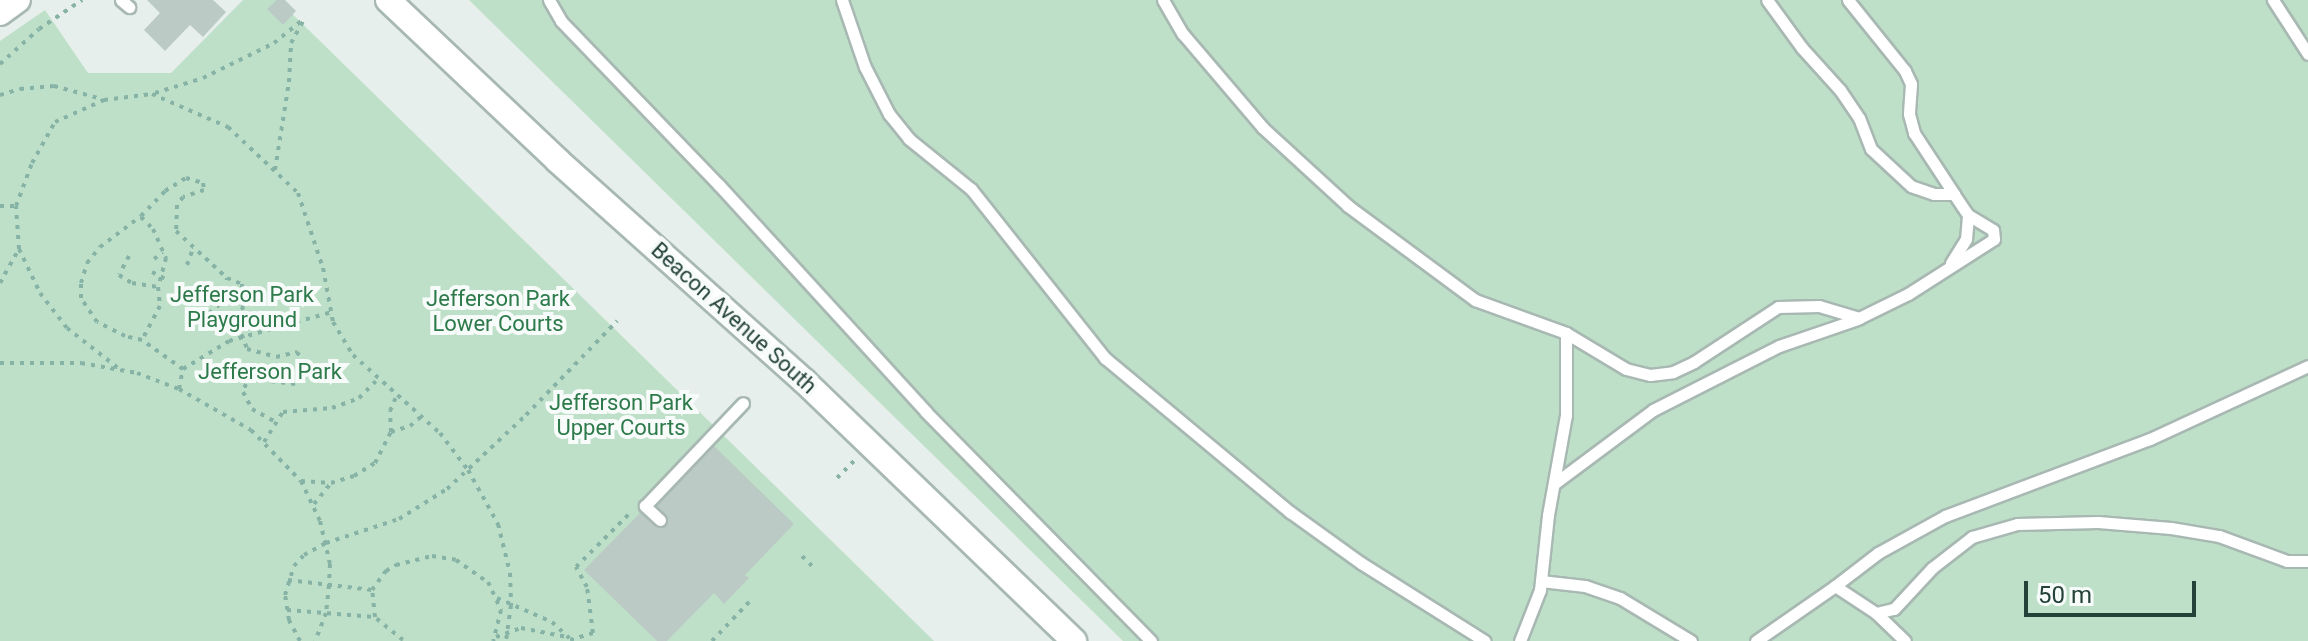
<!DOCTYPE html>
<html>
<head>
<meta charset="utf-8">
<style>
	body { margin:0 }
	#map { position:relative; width:2308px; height:641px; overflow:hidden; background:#e6efeb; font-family:Roboto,sans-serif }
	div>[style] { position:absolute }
	.green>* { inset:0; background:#bfe0c8 }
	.building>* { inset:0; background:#bbcac4 }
	.path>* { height:4px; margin-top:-2px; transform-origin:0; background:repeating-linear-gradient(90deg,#86b3a5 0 4px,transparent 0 10px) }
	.roads { filter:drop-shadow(2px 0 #a8b8b2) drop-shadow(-2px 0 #a8b8b2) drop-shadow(0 2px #a8b8b2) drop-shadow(0 -2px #a8b8b2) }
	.service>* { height:11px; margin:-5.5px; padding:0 5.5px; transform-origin:5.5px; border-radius:5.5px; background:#fff }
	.secondary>* { height:24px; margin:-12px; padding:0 12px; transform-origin:12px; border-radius:12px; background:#fff }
	.path-bridge>* { height:4px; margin-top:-2px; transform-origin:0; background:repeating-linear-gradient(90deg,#86b3a5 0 4px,transparent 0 10px) }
	span { translate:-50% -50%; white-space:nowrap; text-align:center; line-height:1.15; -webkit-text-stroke:8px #f7fbf9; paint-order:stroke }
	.park-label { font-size:22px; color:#2d7a4b }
	.street-label { font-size:22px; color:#24423a }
	.scale { position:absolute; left:2024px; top:581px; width:172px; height:36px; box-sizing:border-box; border:4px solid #24423a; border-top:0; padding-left:10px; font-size:24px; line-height:28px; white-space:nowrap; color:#24423a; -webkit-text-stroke:6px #f7fbf9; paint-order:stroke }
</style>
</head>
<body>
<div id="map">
	<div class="green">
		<i style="clip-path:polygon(243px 0,278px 0,934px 641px,0 641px,0 41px,45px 10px,88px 73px,171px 73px)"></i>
		<i style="clip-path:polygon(469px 0,2308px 0,2308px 641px,1123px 641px)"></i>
	</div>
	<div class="building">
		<i style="clip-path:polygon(147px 0,213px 0,226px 12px,203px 37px,190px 25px,165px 51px,144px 30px,160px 13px)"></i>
		<i style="clip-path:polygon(277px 0,285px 0,296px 11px,283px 25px,267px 9px)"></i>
		<i style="clip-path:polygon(714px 446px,794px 524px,745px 575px,749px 578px,724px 604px,714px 593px,667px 641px,657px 641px,584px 570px,640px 513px,657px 528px,666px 526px,668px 517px,657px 506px)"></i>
	</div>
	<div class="path">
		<i style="left:0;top:64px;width:52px;rotate:-41.9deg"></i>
		<i style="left:39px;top:29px;width:52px;rotate:-34deg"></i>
		<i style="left:155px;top:93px;width:50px;rotate:-17.4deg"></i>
		<i style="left:203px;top:78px;width:79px;rotate:-26.2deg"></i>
		<i style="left:274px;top:43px;width:40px;rotate:-39deg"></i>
		<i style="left:0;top:95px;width:21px;rotate:-17deg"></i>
		<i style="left:20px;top:89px;width:34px;rotate:-5deg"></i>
		<i style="left:54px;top:86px;width:50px;rotate:15.2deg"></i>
		<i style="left:275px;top:170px;width:89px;rotate:-81deg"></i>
		<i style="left:289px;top:82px;width:39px;rotate:-87deg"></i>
		<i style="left:291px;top:43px;width:26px;rotate:-61deg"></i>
		<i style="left:0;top:206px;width:16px"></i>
		<i style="left:16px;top:206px;width:46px;rotate:-69.6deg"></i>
		<i style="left:32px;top:163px;width:47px;rotate:-60.7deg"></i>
		<i style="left:55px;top:122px;width:54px;rotate:-24.2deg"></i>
		<i style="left:104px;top:100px;width:48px;rotate:-7.1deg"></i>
		<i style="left:152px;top:94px;width:83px;rotate:23.5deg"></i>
		<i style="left:228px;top:127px;width:96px;rotate:43.3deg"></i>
		<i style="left:298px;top:193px;width:79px;rotate:71.6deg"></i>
		<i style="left:323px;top:268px;width:55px;rotate:79.5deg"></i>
		<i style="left:333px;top:322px;width:39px;rotate:59deg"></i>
		<i style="left:353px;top:355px;width:117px;rotate:41.9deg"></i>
		<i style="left:440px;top:433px;width:46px;rotate:52.9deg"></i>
		<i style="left:468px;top:470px;width:62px;rotate:60.9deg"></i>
		<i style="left:498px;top:524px;width:50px;rotate:76.2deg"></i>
		<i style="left:510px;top:573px;width:32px;rotate:88deg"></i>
		<i style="left:511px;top:605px;width:36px;rotate:98deg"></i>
		<i style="left:141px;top:217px;width:17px;rotate:45deg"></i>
		<i style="left:153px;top:229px;width:32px;rotate:66deg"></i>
		<i style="left:166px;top:258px;width:30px;rotate:105deg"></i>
		<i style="left:158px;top:287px;width:19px;rotate:84deg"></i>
		<i style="left:160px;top:306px;width:38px;rotate:118deg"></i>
		<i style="left:19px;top:249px;width:49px;rotate:64.5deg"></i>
		<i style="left:40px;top:293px;width:44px;rotate:52.4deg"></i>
		<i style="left:67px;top:328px;width:65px;rotate:38.1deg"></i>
		<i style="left:129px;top:256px;width:21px;rotate:118deg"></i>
		<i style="left:119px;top:275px;width:15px;rotate:32deg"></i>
		<i style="left:132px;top:283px;width:26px;rotate:9deg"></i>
		<i style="left:154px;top:259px;width:11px;rotate:-38deg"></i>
		<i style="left:187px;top:265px;width:20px;rotate:-70deg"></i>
		<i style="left:152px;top:272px;width:18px;rotate:27deg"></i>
		<i style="left:0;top:283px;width:39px;rotate:-61deg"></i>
		<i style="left:19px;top:249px;width:43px;rotate:-94deg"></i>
		<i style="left:209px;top:313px;width:21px;rotate:-39deg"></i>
		<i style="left:225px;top:300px;width:22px;rotate:-85deg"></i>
		<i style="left:247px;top:349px;width:30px;rotate:15deg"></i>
		<i style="left:276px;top:357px;width:22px;rotate:-13deg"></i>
		<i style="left:297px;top:352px;width:20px;rotate:57deg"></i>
		<i style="left:308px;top:369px;width:11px;rotate:112deg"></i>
		<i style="left:304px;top:379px;width:10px;rotate:151deg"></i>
		<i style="left:295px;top:384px;width:43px;rotate:-173.4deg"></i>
		<i style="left:252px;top:379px;width:8px;rotate:140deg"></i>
		<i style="left:246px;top:384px;width:9px;rotate:111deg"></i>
		<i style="left:243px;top:392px;width:19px;rotate:62deg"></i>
		<i style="left:252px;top:409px;width:26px;rotate:29deg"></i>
		<i style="left:0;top:363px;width:81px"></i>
		<i style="left:81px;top:363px;width:57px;rotate:10.1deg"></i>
		<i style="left:137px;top:373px;width:45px;rotate:20.9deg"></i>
		<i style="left:179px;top:389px;width:83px;rotate:29.7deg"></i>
		<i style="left:251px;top:430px;width:71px;rotate:45.6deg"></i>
		<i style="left:301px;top:481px;width:44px;rotate:64.6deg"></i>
		<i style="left:320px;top:521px;width:44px;rotate:76.9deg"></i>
		<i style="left:330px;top:564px;width:21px;rotate:93deg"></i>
		<i style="left:329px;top:585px;width:28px;rotate:96deg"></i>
		<i style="left:326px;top:613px;width:30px;rotate:111deg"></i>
		<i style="left:183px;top:369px;width:54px;rotate:-31.3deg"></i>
		<i style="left:229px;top:341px;width:107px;rotate:-15.7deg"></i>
		<i style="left:179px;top:389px;width:20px;rotate:-79deg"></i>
		<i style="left:183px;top:369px;width:50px;rotate:-144.7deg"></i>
		<i style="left:142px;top:340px;width:17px;rotate:-167deg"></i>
		<i style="left:125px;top:336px;width:31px;rotate:-153deg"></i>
		<i style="left:97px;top:322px;width:29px;rotate:-124deg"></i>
		<i style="left:81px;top:298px;width:15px;rotate:-90deg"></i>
		<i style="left:81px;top:283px;width:21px;rotate:-73deg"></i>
		<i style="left:87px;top:263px;width:21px;rotate:-51deg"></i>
		<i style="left:100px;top:247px;width:51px;rotate:-37.1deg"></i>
		<i style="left:141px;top:216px;width:35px;rotate:-46deg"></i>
		<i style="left:165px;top:191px;width:25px;rotate:-32deg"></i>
		<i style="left:186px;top:178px;width:18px;rotate:16deg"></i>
		<i style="left:203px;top:183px;width:7px;rotate:82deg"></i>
		<i style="left:204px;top:190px;width:22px;rotate:162deg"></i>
		<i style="left:183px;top:197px;width:10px;rotate:127deg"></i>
		<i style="left:177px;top:205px;width:26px;rotate:92deg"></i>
		<i style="left:176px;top:231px;width:69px;rotate:42.7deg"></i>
		<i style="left:227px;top:278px;width:16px;rotate:22deg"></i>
		<i style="left:242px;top:284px;width:22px;rotate:87deg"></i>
		<i style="left:243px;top:306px;width:20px;rotate:105deg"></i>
		<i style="left:391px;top:432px;width:21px;rotate:-93deg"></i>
		<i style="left:390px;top:411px;width:15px;rotate:-67deg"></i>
		<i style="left:264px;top:442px;width:36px;rotate:-58deg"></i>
		<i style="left:283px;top:412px;width:49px;rotate:-4.7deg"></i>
		<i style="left:332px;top:408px;width:29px;rotate:-20deg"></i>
		<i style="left:359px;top:398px;width:27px;rotate:-45deg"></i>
		<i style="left:837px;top:478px;width:24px;rotate:-45deg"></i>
		<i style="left:301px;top:481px;width:30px;rotate:4deg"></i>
		<i style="left:314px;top:504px;width:27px;rotate:-51deg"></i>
		<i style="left:331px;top:483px;width:24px;rotate:-17deg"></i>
		<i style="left:354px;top:476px;width:25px;rotate:-32deg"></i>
		<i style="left:375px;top:463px;width:35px;rotate:-63deg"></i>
		<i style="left:391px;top:432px;width:20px;rotate:-18deg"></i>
		<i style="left:410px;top:426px;width:17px;rotate:-40deg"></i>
		<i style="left:802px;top:556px;width:20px;rotate:45deg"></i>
		<i style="left:288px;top:580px;width:85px;rotate:6.8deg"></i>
		<i style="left:497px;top:598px;width:60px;rotate:23.6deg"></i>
		<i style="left:552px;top:622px;width:26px;rotate:43deg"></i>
		<i style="left:287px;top:610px;width:88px;rotate:4.5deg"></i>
		<i style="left:496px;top:637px;width:27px;rotate:-20deg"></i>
		<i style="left:521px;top:628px;width:47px;rotate:11.1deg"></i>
		<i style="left:403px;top:640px;width:36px;rotate:-141deg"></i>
		<i style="left:375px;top:617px;width:27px;rotate:-96deg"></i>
		<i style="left:372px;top:590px;width:24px;rotate:-54deg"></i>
		<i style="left:386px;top:571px;width:12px;rotate:-31deg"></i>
		<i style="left:396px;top:565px;width:37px;rotate:-14deg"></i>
		<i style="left:432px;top:556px;width:24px;rotate:9deg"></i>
		<i style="left:456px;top:560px;width:39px;rotate:35deg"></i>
		<i style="left:488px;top:582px;width:31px;rotate:65deg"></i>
		<i style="left:501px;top:610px;width:32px;rotate:104deg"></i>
		<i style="left:570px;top:640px;width:24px;rotate:-17deg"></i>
		<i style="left:593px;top:633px;width:46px;rotate:-97.4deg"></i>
		<i style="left:587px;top:587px;width:23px;rotate:-119deg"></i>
		<i style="left:576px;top:567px;width:79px;rotate:-45deg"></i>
		<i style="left:300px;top:641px;width:24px;rotate:-118deg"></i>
		<i style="left:289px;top:620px;width:25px;rotate:-99deg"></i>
		<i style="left:285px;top:595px;width:30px;rotate:-73deg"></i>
		<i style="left:294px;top:566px;width:15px;rotate:-48deg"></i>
		<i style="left:304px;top:555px;width:25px;rotate:-29deg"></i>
		<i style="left:326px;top:543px;width:77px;rotate:-18.2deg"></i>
		<i style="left:399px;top:519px;width:57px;rotate:-32deg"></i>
		<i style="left:447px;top:489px;width:108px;rotate:-43.1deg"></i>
		<i style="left:526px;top:415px;width:131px;rotate:-45.9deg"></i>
		<i style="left:712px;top:641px;width:54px;rotate:-46.5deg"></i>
	</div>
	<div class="roads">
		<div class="service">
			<i style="left:121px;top:0;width:11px;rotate:41deg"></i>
			<i style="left:549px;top:0;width:24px;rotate:60deg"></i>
			<i style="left:561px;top:21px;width:228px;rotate:46.1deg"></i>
			<i style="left:719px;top:185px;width:307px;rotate:47.6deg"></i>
			<i style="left:926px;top:412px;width:321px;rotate:45.5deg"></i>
			<i style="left:842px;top:0;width:71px;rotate:71.1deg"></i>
			<i style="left:865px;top:67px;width:53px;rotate:62.9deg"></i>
			<i style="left:889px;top:114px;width:32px;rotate:51deg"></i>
			<i style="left:909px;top:139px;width:80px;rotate:38.9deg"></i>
			<i style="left:971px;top:189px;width:216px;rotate:51.6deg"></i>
			<i style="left:1105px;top:358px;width:241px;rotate:39.8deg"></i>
			<i style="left:1290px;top:512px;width:87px;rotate:35.7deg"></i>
			<i style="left:1361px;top:563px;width:146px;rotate:32.2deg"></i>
			<i style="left:1163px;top:0;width:39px;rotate:60deg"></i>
			<i style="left:1183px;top:34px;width:123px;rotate:49.6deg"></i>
			<i style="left:1263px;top:128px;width:115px;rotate:42.5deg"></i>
			<i style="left:1348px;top:206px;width:158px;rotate:36.5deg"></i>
			<i style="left:1475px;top:300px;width:97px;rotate:19.9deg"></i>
			<i style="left:1566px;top:333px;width:70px;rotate:31deg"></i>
			<i style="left:1626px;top:369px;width:25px;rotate:14deg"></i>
			<i style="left:1650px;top:375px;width:23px;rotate:-7deg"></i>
			<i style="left:1673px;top:372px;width:23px;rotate:-25deg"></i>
			<i style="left:1694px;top:362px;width:100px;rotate:-33.2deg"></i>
			<i style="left:1778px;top:307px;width:41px;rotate:-1.4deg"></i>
			<i style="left:1819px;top:306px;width:42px;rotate:16.7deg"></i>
			<i style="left:1859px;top:318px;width:55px;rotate:-26.1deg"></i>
			<i style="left:1908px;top:294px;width:102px;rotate:-32.6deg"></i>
			<i style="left:1994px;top:239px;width:9px;rotate:-96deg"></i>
			<i style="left:1993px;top:230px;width:29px;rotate:-149deg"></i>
			<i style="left:1968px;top:215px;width:25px;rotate:-124deg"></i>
			<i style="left:1954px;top:194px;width:20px;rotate:180deg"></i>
			<i style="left:1934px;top:194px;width:24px;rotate:-161deg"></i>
			<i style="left:1911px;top:186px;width:54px;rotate:-137.2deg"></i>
			<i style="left:1871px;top:149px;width:33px;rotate:-111deg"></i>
			<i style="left:1859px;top:118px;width:34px;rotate:-124deg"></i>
			<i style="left:1840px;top:90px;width:57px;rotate:-132.1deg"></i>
			<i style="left:1802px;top:48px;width:59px;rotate:-126.1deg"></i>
			<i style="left:1848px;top:0;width:91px;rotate:51.2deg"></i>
			<i style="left:1905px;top:71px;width:14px;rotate:65deg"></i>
			<i style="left:1911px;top:84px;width:30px;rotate:94deg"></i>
			<i style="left:1909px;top:114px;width:20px;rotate:75deg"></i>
			<i style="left:1914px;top:133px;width:73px;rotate:56.7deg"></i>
			<i style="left:2273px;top:0;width:64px;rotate:57.1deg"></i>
			<i style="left:1951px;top:263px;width:28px;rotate:-58deg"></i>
			<i style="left:1966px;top:239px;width:24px;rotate:-85deg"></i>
			<i style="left:1555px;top:483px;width:122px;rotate:-36.7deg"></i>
			<i style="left:1653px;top:410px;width:141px;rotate:-26.9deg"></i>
			<i style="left:1779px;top:346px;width:83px;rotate:-18.9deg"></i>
			<i style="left:660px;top:520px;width:21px;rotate:-137deg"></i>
			<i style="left:645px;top:506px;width:142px;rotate:-46.4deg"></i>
			<i style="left:1541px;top:581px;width:44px;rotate:6.5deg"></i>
			<i style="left:1585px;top:586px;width:37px;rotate:19deg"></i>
			<i style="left:1620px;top:598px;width:83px;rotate:31.2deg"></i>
			<i style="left:1835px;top:586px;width:54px;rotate:-37.5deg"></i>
			<i style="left:1878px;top:553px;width:77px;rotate:-28.9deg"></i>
			<i style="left:1945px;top:516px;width:219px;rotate:-20.6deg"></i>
			<i style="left:2150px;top:439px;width:174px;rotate:-24.8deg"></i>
			<i style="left:1876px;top:613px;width:18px;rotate:-13deg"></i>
			<i style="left:1894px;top:609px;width:56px;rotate:-47.2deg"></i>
			<i style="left:1932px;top:568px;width:51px;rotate:-37.8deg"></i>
			<i style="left:1972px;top:537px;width:47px;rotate:-16.1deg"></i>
			<i style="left:2017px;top:524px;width:81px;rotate:-1.4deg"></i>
			<i style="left:2098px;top:522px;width:73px;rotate:4.7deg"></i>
			<i style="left:2171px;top:528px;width:49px;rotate:9.5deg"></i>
			<i style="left:2219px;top:536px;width:72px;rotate:20.2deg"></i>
			<i style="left:2287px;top:561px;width:21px"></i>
			<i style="left:1520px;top:641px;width:55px;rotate:-68.6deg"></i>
			<i style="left:1540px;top:590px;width:75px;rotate:-83.9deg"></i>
			<i style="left:1548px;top:515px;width:102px;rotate:-79.8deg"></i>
			<i style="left:1566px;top:415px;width:82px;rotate:-90deg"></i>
			<i style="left:1756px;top:641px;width:96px;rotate:-34.8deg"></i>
			<i style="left:1835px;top:586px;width:49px;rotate:33.4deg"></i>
			<i style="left:1876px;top:613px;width:40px;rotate:44deg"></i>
		</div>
		<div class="secondary">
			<i style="left:388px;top:0;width:234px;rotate:43.4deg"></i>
			<i style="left:558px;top:161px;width:330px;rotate:41.8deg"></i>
			<i style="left:804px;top:381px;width:375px;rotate:43.9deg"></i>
			<i style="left:0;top:13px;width:22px;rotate:-36deg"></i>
		</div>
	</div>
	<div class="path-bridge">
		<i style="left:238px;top:325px;width:26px;rotate:69deg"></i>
	</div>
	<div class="park-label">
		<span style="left:242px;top:307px">Jefferson Park<br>Playground</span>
		<span style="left:498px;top:311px">Jefferson Park<br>Lower Courts</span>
		<span style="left:270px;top:372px">Jefferson Park</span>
		<span style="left:621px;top:415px">Jefferson Park<br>Upper Courts</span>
	</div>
	<div class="street-label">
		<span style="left:734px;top:318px;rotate:42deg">Beacon Avenue South</span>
	</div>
	<div class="scale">50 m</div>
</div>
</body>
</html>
